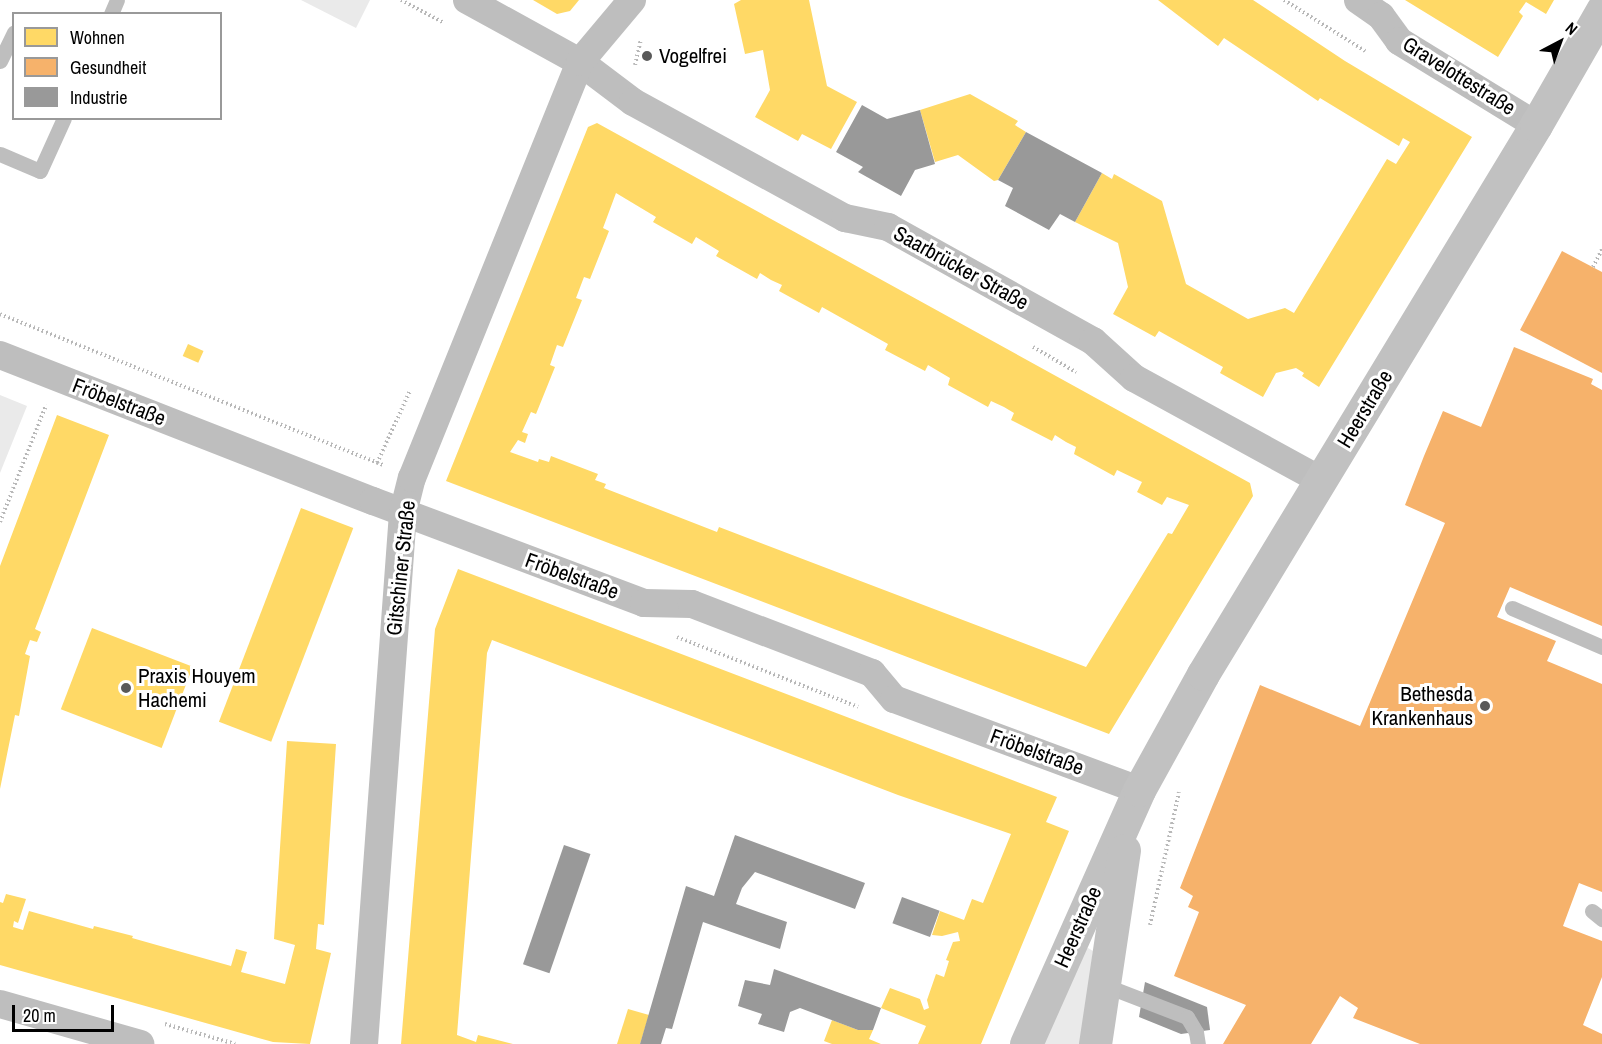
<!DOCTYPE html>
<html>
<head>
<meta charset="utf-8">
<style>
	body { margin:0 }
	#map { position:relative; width:1602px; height:1044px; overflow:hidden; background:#fff; font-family:"Archivo Narrow",sans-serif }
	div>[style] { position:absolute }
	.green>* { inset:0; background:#eaeaea }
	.homes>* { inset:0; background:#ffd966; transform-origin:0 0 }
	.health>* { inset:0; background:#f6b26b }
	.industry>* { inset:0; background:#999; transform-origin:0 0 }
	.path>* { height:4px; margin-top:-2px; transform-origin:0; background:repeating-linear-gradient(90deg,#b8b8b8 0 1.5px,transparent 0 4.5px) }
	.lane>* { height:15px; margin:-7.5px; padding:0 7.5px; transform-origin:7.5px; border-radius:7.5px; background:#bebebe }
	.street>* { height:28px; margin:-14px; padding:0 14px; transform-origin:14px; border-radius:14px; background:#bebebe }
	.secondary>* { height:33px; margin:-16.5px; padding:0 16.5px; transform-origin:16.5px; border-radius:16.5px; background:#c1c1c1 }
	.dots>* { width:16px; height:16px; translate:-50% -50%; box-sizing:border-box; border:3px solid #fff; border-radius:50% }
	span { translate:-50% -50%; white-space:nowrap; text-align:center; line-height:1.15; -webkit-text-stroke:6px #fff; paint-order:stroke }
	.poi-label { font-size:21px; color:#000 }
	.left { translate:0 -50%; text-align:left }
	.right { translate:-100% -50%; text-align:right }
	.street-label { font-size:21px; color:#000 }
	.legend { position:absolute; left:12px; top:12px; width:210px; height:108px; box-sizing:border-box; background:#fff; border:2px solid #999; margin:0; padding:8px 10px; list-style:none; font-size:18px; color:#000 }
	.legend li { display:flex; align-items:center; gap:12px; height:30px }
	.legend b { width:30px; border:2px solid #999 }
	.north { position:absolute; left:1530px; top:12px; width:60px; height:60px; -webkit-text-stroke:4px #fff; paint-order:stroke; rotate:41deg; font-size:16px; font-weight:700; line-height:24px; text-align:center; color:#000 }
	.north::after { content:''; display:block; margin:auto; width:21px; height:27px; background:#000; clip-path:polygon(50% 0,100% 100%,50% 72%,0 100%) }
	.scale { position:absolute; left:12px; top:1005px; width:102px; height:27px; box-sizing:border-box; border:3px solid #000; border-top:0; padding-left:8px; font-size:18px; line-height:21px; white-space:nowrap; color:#000; -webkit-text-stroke:4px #fff; paint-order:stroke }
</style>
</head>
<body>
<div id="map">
	<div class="green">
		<i style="clip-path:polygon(301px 0,370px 0,356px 28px)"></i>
		<i style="clip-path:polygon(0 395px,27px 406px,0 473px)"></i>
		<i style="clip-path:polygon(1088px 948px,1093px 951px,1082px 1044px,1044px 1044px,1083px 950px)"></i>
	</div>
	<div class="homes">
		<i style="clip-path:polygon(533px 0,579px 0,570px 11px,557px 14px)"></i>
		<i style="clip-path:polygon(741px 0,809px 0,827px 86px,857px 102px,831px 149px,802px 134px,798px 141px,755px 117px,770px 90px,763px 50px,745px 54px,734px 4px)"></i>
		<i style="clip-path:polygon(1158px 0,1253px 0,1345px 61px,1472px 137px,1319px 387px,1302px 376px,1304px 373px,1296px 368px,1276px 373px,1263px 397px,1220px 373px,1223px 367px,1159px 331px,1155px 337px,1113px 314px,1128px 287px,1118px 243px,1075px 222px,1102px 173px,1112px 179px,1114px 174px,1162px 201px,1186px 284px,1248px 319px,1285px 308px,1294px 313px,1387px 159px,1396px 164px,1410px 142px,1403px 138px,1399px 146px,1320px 98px,1318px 101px,1224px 38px,1218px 46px)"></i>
		<i style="clip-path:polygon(1405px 0,1554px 0,1546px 14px,1526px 2px,1519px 12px,1523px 16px,1498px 57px)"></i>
		<i style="clip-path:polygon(970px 94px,1018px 121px,1015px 125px,1026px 132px,998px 180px,994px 181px,958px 155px,935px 162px,920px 110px)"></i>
		<i style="clip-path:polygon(evenodd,597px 123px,1250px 483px,1253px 496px,1109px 734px,446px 481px,588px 127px,597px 123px,616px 193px,656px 217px,653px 222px,692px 244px,696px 237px,719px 251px,716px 256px,757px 279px,760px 273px,771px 280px,782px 285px,779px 291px,819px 313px,822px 307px,888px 344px,885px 350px,925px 371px,928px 365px,950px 378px,948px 385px,988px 407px,991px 401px,1004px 407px,1014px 413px,1011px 420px,1052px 441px,1055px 435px,1066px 442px,1076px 447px,1074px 454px,1114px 476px,1117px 470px,1142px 482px,1137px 492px,1162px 505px,1167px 497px,1189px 505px,1172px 534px,1168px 533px,1086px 667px,719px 527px,717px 532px,604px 488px,606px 484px,595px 480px,598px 474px,551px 456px,549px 462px,539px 459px,538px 462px,510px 452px,518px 440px,525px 443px,528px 434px,522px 432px,531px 412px,536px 414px,555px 367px,550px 365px,557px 345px,563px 347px,582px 300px,576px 298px,584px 277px,590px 279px,609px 231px,603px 228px,616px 193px)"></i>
		<i style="left:188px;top:344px;width:17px;height:13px;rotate:24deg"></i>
		<i style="clip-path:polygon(57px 415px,109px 435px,35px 629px,41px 632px,37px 642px,30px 640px,25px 654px,30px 656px,19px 716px,15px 715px,0 789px,0 566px)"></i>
		<i style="left:301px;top:508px;width:56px;height:229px;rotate:21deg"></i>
		<i style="clip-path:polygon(458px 569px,1057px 797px,1046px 822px,1069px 831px,981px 1044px,918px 1044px,926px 1026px,881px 1008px,890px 988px,920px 999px,924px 1010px,929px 1008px,927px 1000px,936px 974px,944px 977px,949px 961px,946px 960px,953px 942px,960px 941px,958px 932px,942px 936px,932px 935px,940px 911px,964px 920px,972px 899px,983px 903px,1011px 834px,898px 795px,492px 640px,487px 653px,457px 1035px,476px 1042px,478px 1035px,513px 1044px,401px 1044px,435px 629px)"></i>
		<i style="left:92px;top:628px;width:108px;height:87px;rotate:21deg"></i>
		<i style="clip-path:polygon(287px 741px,336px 744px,324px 925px,318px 924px,316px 949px,331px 953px,310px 1044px,273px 1042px,0 965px,0 902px,3px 903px,6px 894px,26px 899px,18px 923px,14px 921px,13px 927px,23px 930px,29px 911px,93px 929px,94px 926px,133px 936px,132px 938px,231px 966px,236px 949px,247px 952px,241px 972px,285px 984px,295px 945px,274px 939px)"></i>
		<i style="clip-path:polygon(628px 1009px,649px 1015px,640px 1044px,617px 1044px)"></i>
		<i style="clip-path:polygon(832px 1020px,858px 1030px,873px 1030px,869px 1039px,881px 1044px,832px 1044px,824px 1041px)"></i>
	</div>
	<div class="health">
		<i style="clip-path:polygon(1562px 251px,1602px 272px,1602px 373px,1520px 330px)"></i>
		<i style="clip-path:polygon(1514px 347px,1593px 379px,1591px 384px,1602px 390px,1602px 626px,1510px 587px,1497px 617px,1556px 641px,1547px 661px,1602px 684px,1602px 892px,1579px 883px,1563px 926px,1602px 941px,1602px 977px,1583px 1025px,1602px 1034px,1602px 1044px,1420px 1044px,1353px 1018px,1358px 1008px,1340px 996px,1311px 1044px,1223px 1044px,1246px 1005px,1174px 976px,1199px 912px,1188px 907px,1193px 896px,1180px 888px,1260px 685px,1360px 726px,1445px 523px,1405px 505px,1424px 456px,1443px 411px,1481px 427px)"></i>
	</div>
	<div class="industry">
		<i style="clip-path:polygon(862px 105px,887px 119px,920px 110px,935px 164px,915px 170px,901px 196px,858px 172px,863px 167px,836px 152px)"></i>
		<i style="clip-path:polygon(1026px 132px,1102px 173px,1075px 222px,1060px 214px,1049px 230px,1005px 206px,1013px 188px,998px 180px)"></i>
		<i style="clip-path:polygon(735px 835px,865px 883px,855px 909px,755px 872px,742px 888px,736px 904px,787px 922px,780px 949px,703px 922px,672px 1029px,666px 1028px,661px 1044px,640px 1044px,686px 886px,714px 896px)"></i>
		<i style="left:564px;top:845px;width:28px;height:126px;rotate:19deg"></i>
		<i style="left:902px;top:897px;width:40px;height:28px;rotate:20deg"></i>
		<i style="clip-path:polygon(774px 969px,881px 1008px,873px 1030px,858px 1030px,800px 1008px,790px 1012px,784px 1032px,758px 1024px,762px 1014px,738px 1006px,745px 980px,770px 985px)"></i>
		<i style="clip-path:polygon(1145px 982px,1207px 1007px,1210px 1030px,1181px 1034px,1139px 1017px)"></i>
	</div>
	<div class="path">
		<i style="left:401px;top:0;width:49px;rotate:28.1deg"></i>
		<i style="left:1284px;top:0;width:96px;rotate:32.2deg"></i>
		<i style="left:635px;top:65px;width:26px;rotate:-77deg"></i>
		<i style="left:1593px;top:267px;width:20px;rotate:-63deg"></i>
		<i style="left:0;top:314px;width:413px;rotate:21.5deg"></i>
		<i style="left:1033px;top:347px;width:50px;rotate:30.2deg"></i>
		<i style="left:377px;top:463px;width:79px;rotate:-65.4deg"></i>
		<i style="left:0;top:522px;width:126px;rotate:-68.5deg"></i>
		<i style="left:677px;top:637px;width:194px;rotate:21.1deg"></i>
		<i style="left:1150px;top:925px;width:136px;rotate:-77.7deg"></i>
		<i style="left:165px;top:1024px;width:73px;rotate:15.9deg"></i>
	</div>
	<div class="lane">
		<i style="left:111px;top:14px;width:15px;rotate:-67deg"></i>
		<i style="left:0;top:61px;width:32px;rotate:-64deg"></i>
		<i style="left:0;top:154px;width:43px;rotate:23deg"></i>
		<i style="left:40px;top:171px;width:58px;rotate:-65.6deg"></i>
		<i style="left:1512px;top:608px;width:98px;rotate:23.4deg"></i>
		<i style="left:1592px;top:911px;width:13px;rotate:39deg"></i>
		<i style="left:1104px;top:985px;width:89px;rotate:21.1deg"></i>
		<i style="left:1187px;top:1017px;width:17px;rotate:59deg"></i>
		<i style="left:1196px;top:1032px;width:12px;rotate:81deg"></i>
	</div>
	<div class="street">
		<i style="left:467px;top:0;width:129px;rotate:28.8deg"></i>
		<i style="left:580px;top:62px;width:66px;rotate:37deg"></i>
		<i style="left:633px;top:102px;width:242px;rotate:28.7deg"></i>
		<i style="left:845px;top:218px;width:44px;rotate:11.8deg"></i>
		<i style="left:888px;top:227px;width:235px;rotate:29.1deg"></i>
		<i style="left:1093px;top:341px;width:55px;rotate:42.1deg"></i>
		<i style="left:1134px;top:378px;width:214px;rotate:28.7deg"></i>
		<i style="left:1358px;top:0;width:28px;rotate:35deg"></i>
		<i style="left:1381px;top:16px;width:31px;rotate:54deg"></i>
		<i style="left:1399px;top:41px;width:161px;rotate:31.5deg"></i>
		<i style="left:0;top:355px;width:401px;rotate:21.4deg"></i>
		<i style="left:373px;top:501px;width:290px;rotate:20.6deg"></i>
		<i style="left:644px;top:603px;width:48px;rotate:1.2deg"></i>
		<i style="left:692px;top:604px;width:193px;rotate:21deg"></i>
		<i style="left:872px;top:673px;width:34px;rotate:50deg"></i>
		<i style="left:894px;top:699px;width:261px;rotate:20.4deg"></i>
		<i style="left:0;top:1004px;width:146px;rotate:15.9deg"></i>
		<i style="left:364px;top:1044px;width:532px;rotate:-85.8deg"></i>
		<i style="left:403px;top:513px;width:36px;rotate:-76deg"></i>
		<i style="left:412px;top:478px;width:449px;rotate:-68deg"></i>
		<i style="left:580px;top:62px;width:81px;rotate:-50deg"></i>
	</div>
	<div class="secondary">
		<i style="left:1026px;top:1044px;width:278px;rotate:-66deg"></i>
		<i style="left:1139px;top:790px;width:132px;rotate:-61.1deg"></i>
		<i style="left:1203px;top:674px;width:642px;rotate:-58.76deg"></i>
		<i style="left:1536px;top:125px;width:133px;rotate:-60.1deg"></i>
		<i style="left:1095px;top:1044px;width:196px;rotate:-81.5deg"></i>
	</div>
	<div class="dots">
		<i style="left:647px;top:56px;background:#595959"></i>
		<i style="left:126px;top:688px;background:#595959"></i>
		<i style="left:1485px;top:706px;background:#595959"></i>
	</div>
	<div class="poi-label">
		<span class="left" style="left:659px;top:56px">Vogelfrei</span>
		<span class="left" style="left:138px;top:688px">Praxis Houyem<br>Hachemi</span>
		<span class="right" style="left:1473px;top:706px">Bethesda<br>Krankenhaus</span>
	</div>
	<div class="street-label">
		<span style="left:1459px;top:76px;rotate:32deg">Gravelottestraße</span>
		<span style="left:961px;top:268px;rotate:29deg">Saarbrücker Straße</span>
		<span style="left:119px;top:402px;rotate:21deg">Fröbelstraße</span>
		<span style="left:1365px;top:409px;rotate:-59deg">Heerstraße</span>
		<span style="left:401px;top:568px;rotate:-84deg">Gitschiner Straße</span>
		<span style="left:572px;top:576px;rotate:20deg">Fröbelstraße</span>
		<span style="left:1037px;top:752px;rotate:20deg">Fröbelstraße</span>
		<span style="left:1078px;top:927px;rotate:-66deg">Heerstraße</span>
	</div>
	<ul class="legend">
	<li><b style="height:16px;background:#ffd966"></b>Wohnen</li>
	<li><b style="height:16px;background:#f6b26b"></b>Gesundheit</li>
	<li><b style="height:16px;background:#999"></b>Industrie</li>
	</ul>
	<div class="north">N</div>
	<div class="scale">20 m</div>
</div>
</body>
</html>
